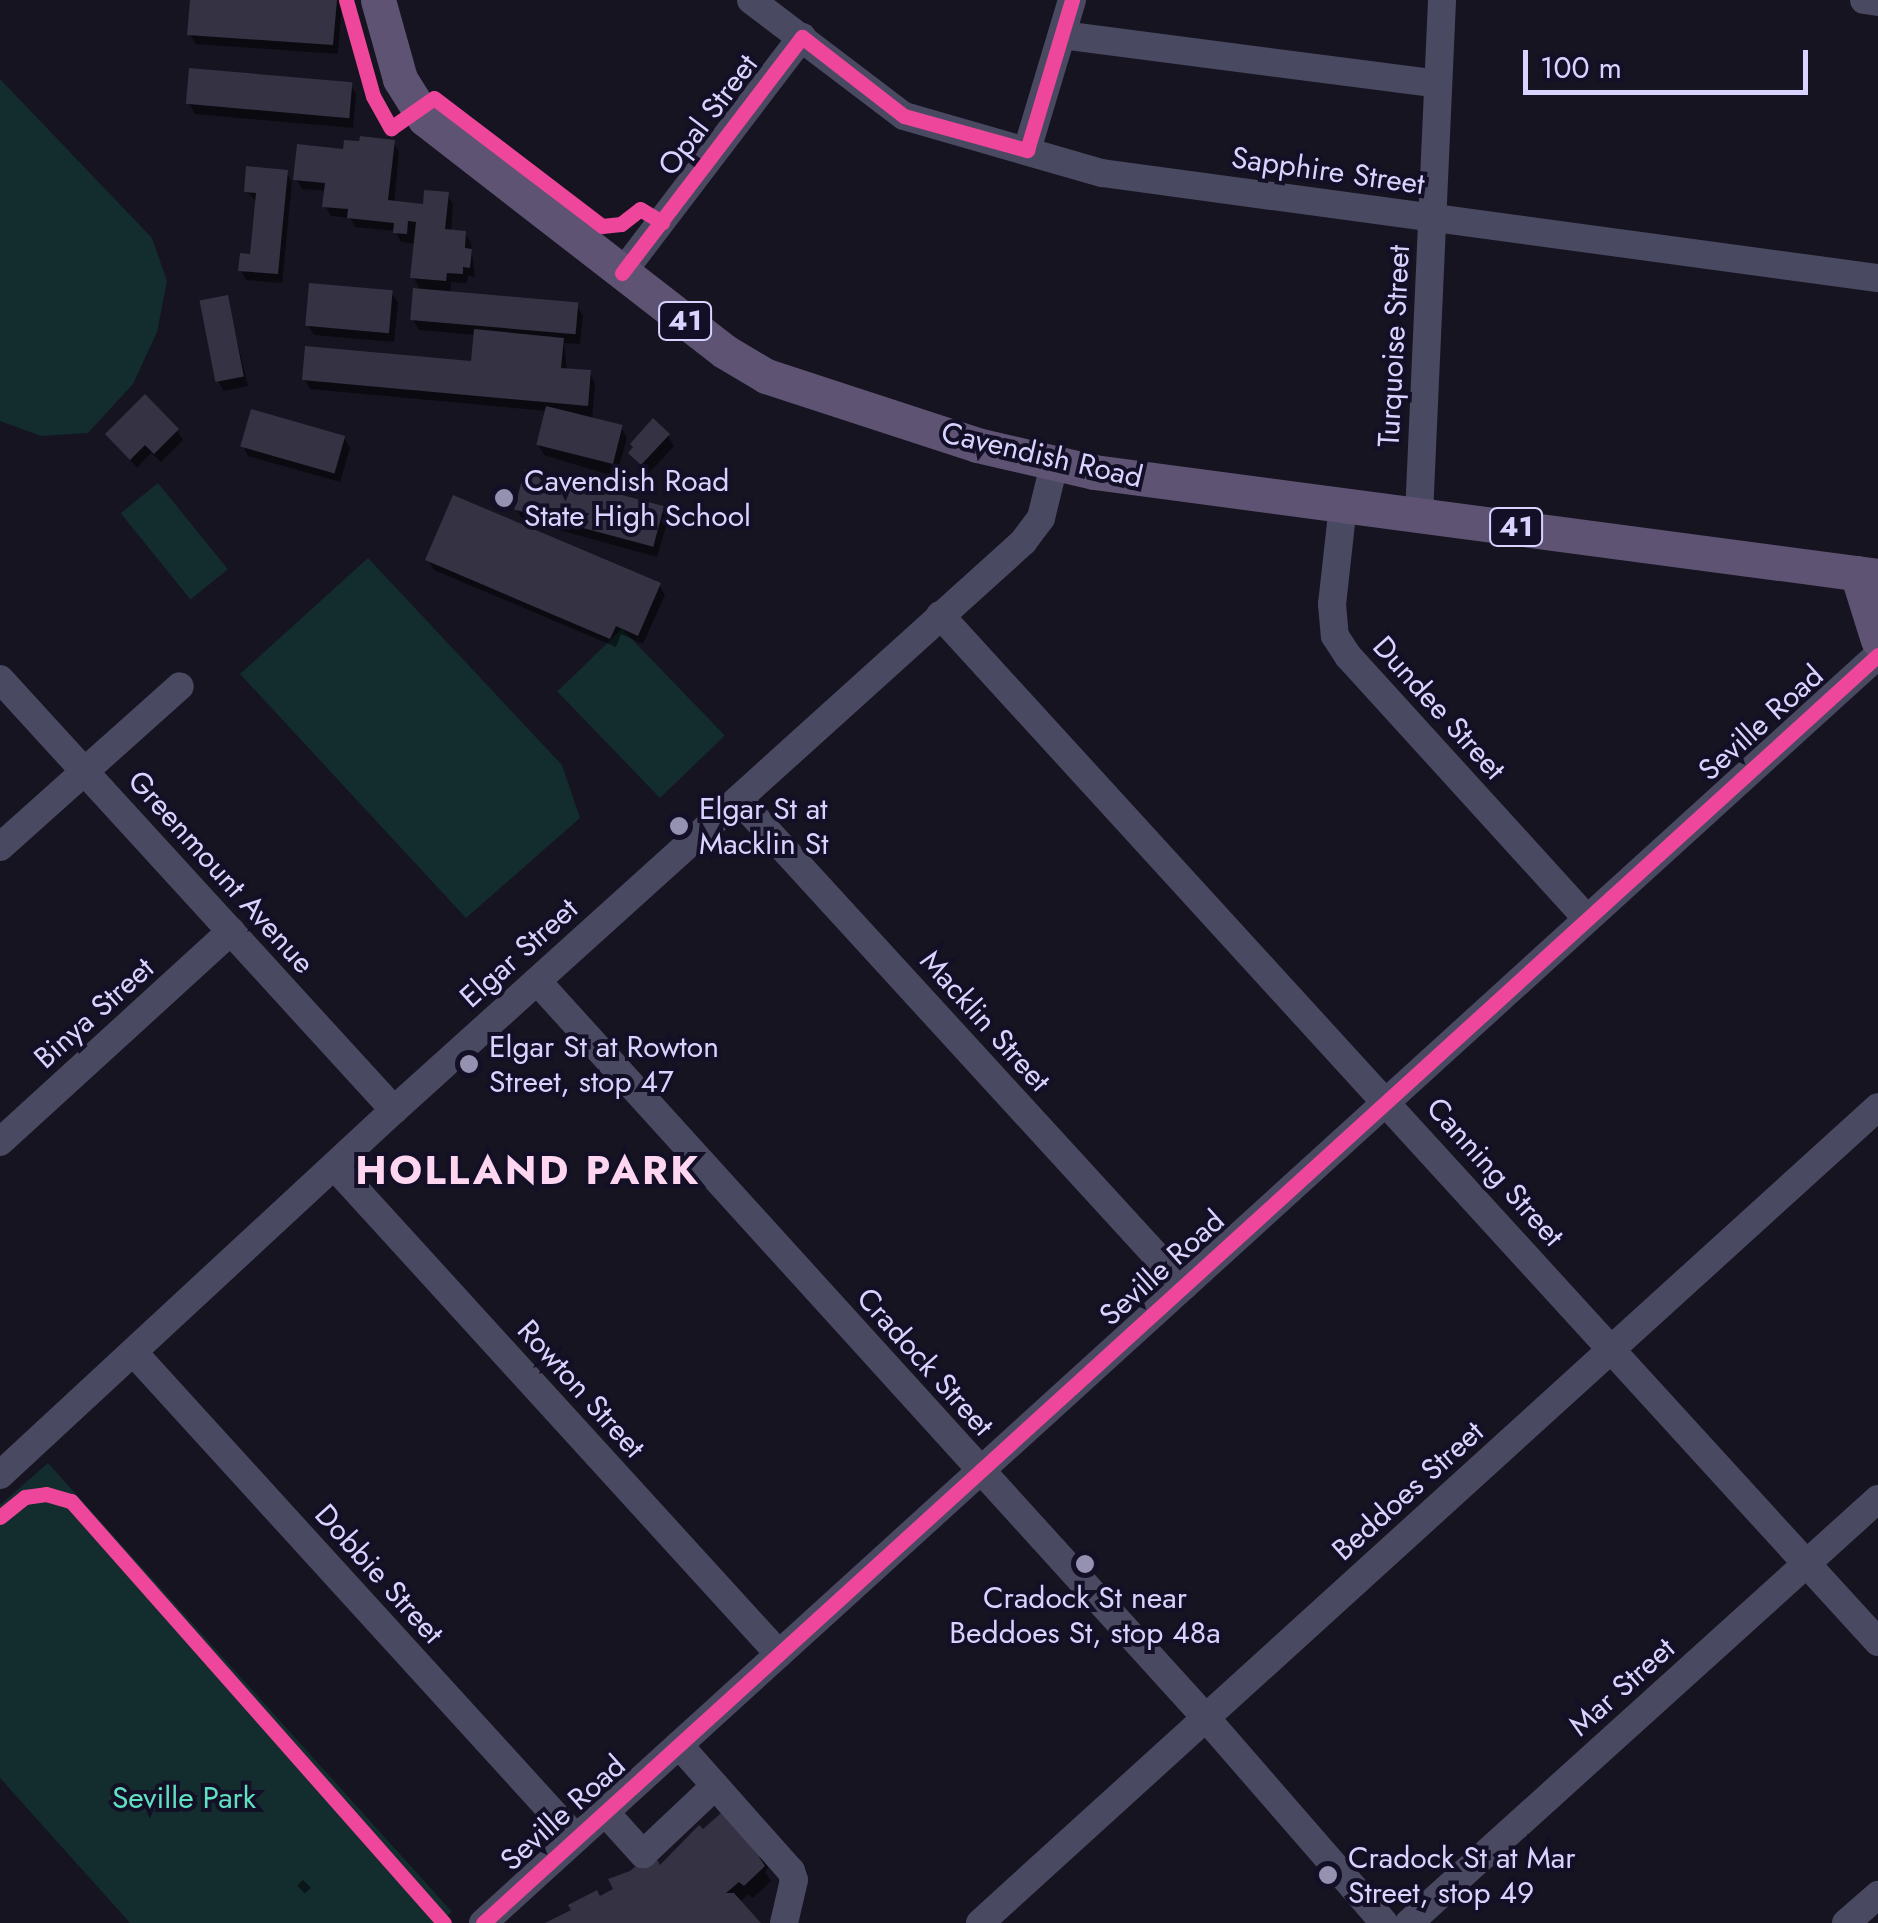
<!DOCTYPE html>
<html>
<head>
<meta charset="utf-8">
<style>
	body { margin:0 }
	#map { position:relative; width:1878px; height:1923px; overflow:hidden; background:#161421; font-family:Jost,sans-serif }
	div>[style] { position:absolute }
	.green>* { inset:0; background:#132c2d; transform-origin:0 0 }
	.shadow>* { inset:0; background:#0007; transform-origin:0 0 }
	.building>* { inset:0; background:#343243; transform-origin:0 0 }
	.minor>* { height:28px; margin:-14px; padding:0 14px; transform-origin:14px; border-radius:14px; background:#4a4962 }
	.major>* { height:35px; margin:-17.5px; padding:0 17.5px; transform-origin:17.5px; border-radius:17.5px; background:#5e5373 }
	.cycleway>* { height:15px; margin:-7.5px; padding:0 7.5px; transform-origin:7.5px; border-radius:7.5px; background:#ed469a }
	.dots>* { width:28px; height:28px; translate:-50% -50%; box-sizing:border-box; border:5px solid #130f26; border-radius:50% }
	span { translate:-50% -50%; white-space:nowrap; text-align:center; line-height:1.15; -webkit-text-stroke:8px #130f26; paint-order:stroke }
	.shield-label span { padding:2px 8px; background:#130f26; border:2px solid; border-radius:8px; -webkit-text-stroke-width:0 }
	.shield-label { font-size:28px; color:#d9d4ff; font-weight:700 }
	.street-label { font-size:30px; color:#d9d4ff }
	.poi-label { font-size:30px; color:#d9d4ff }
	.left { translate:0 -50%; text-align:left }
	.park-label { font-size:30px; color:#5fe0c0 }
	.district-label { font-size:40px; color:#ffd6f0; font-weight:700; letter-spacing:2.5px }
	.scale { position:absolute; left:1523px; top:50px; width:285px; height:45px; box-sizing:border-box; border:5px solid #d9d4ff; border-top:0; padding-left:12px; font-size:30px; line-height:35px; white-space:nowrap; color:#d9d4ff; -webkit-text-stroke:8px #130f26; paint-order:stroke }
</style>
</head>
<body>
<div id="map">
	<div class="green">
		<i style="clip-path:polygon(0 79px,152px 238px,167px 281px,157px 332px,133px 384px,88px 433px,41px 436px,0 421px)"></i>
		<i style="left:158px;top:483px;width:111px;height:48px;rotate:51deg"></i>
		<i style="clip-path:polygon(368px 558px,562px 765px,580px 818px,466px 918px,240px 674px)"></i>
		<i style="left:622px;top:629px;width:148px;height:90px;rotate:46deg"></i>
		<i style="clip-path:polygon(48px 1463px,452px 1912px,439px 1923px,130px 1923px,0 1778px,0 1505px)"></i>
	</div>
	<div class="shadow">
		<i style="clip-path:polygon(192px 0,342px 0,338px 54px,196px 44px,190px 34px)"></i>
		<i style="clip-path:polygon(350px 84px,356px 94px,353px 128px,195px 114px,189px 104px)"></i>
		<i style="clip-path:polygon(393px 142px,399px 152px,394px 203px,425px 206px,448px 195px,453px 205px,451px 232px,465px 233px,471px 243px,475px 277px,468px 276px,467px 283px,451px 282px,450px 294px,577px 306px,583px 316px,580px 344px,564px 343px,567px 371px,590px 373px,595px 383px,592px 420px,621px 427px,627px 438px,616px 477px,544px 455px,538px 444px,547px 411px,310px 389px,304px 379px,474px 364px,476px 335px,419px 330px,413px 320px,421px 291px,413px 277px,416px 244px,401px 242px,395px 231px,355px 227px,350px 218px,331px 216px,325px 206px,327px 191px,302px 189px,296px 179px,345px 151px)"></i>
		<i style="clip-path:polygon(286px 172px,292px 182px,282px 283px,246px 280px,241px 270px,252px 256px,257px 202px,247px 192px)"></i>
		<i style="clip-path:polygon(392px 293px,398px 303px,394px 342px,314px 335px,308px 325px)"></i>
		<i style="clip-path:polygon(227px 298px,248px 386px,224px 391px,218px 381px)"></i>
		<i style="clip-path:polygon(177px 430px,183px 440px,161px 462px,151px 453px,137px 468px,108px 434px)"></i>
		<i style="clip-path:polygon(668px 436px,674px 446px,648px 474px,631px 453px)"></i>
		<i style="clip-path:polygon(344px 438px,350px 448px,340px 482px,248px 456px,243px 446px)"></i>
		<i style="clip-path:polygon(517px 510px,662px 510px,668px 520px,657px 557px,523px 520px)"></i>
		<i style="clip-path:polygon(428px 560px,659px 585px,665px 595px,643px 644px,621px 634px,616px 647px,434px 570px)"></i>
		<i style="clip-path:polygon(699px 1828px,777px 1855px,765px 1872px,771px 1881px,753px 1898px,748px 1894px,739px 1903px,758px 1923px,550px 1923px,660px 1869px)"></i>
		<i style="left:303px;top:1880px;width:11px;height:8px;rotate:45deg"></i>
	</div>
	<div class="building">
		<i style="clip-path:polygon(190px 0,337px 0,333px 45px,187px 35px)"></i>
		<i style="left:189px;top:68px;width:164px;height:36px;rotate:5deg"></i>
		<i style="clip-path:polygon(360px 136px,395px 140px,388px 200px,423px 204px,424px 190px,449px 192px,445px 229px,466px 231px,465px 248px,472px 249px,470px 268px,463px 267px,463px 274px,447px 273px,446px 281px,410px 278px,416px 222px,408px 221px,407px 234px,393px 233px,394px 223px,347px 218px,348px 209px,322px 207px,325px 183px,293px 180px,297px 144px,343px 149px,344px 140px,359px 141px)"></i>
		<i style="clip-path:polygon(246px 166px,288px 170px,278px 274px,238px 271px,240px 253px,250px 254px,256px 193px,244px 192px)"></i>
		<i style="left:309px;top:283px;width:84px;height:43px;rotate:5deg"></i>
		<i style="left:413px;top:288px;width:166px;height:32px;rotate:5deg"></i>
		<i style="left:228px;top:295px;width:83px;height:29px;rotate:79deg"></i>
		<i style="clip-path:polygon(474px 329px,564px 338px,561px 368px,591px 370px,588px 406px,302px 380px,305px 346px,471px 361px)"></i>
		<i style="clip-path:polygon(145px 394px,179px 429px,154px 454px,145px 445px,130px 460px,105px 434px)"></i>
		<i style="left:546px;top:406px;width:79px;height:40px;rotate:14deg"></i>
		<i style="left:251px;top:409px;width:98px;height:39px;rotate:16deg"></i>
		<i style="clip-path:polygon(653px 418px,670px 434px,641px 465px,628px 453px,633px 447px,630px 444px)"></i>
		<i style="left:525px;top:469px;width:144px;height:42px;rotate:15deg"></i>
		<i style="clip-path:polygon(453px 495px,661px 583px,638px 636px,616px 626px,610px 639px,425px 560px)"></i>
		<i style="clip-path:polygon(737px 1799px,771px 1839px,759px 1857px,765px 1866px,744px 1886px,739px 1882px,726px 1893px,734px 1893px,761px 1923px,545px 1923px,571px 1910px,568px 1905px,597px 1890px,600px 1896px,613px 1889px,608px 1879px,630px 1871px,653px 1851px,660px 1865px,699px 1825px,703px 1829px)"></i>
	</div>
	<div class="minor">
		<i style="left:751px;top:0;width:192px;rotate:37.2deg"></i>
		<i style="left:904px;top:116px;width:206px;rotate:16.1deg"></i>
		<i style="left:1102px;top:173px;width:783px;rotate:7.71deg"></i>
		<i style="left:1864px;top:0;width:14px;rotate:8deg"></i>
		<i style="left:1062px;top:35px;width:378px;rotate:7.4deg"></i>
		<i style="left:1027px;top:150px;width:157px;rotate:-73.3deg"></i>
		<i style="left:622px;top:273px;width:297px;rotate:-52.7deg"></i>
		<i style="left:1343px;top:505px;width:100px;rotate:96.3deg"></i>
		<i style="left:1332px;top:604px;width:32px;rotate:85deg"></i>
		<i style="left:1335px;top:636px;width:24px;rotate:57deg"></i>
		<i style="left:1348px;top:656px;width:355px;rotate:47.7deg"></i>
		<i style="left:1419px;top:515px;width:516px;rotate:-87.44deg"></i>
		<i style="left:940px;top:615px;width:1391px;rotate:47.59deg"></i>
		<i style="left:0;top:679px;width:584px;rotate:47.57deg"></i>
		<i style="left:739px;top:800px;width:659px;rotate:47.52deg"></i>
		<i style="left:0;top:847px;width:241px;rotate:-41.8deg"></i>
		<i style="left:537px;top:981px;width:995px;rotate:47.77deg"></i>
		<i style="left:1206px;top:1718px;width:271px;rotate:49deg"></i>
		<i style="left:0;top:1142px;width:313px;rotate:-42.4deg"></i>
		<i style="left:335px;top:1167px;width:659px;rotate:47.64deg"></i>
		<i style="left:135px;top:1354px;width:655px;rotate:47.66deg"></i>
		<i style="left:0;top:1475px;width:537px;rotate:-42.81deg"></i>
		<i style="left:394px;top:1110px;width:848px;rotate:-42.08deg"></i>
		<i style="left:1023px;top:542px;width:30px;rotate:-53deg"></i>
		<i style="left:1041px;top:518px;width:55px;rotate:-76.2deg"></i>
		<i style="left:679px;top:1745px;width:169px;rotate:48.4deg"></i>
		<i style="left:791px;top:1871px;width:9px;rotate:72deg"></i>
		<i style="left:794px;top:1880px;width:44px;rotate:103.1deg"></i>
		<i style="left:605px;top:1812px;width:57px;rotate:47.9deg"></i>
		<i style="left:643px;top:1854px;width:99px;rotate:-43.4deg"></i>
		<i style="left:483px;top:1923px;width:1885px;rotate:-42.27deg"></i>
		<i style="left:980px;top:1923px;width:1213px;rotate:-42.26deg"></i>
		<i style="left:1409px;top:1923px;width:632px;rotate:-42.12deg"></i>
		<i style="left:1846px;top:1923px;width:43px;rotate:-41.2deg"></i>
	</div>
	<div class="major">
		<i style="left:378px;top:0;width:82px;rotate:74.4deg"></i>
		<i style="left:400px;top:79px;width:47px;rotate:58deg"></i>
		<i style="left:425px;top:119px;width:378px;rotate:37.8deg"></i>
		<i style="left:724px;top:351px;width:49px;rotate:30.8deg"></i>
		<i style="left:766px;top:376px;width:222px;rotate:18.1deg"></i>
		<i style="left:977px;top:445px;width:120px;rotate:13deg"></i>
		<i style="left:1094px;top:472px;width:791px;rotate:7.56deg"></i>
		<i style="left:1857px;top:573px;width:70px;rotate:72.6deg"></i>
	</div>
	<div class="cycleway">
		<i style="left:346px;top:0;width:100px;rotate:74.3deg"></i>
		<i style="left:373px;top:96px;width:37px;rotate:61deg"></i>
		<i style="left:391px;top:128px;width:52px;rotate:-34.9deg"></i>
		<i style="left:434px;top:98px;width:211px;rotate:37.3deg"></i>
		<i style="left:602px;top:226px;width:19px;rotate:-6deg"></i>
		<i style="left:621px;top:224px;width:24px;rotate:-38deg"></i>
		<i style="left:640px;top:209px;width:26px;rotate:31deg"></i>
		<i style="left:622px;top:273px;width:297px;rotate:-52.7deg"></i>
		<i style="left:802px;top:37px;width:129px;rotate:37.8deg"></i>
		<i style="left:904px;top:116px;width:128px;rotate:15.5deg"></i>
		<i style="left:1027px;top:150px;width:157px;rotate:-73.3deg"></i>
		<i style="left:0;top:1517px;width:32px;rotate:-39deg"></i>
		<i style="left:25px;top:1497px;width:21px;rotate:-8deg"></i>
		<i style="left:46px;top:1494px;width:26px;rotate:16deg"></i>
		<i style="left:71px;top:1501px;width:563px;rotate:48.53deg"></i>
		<i style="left:483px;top:1923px;width:1885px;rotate:-42.27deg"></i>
	</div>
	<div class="dots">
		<i style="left:504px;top:498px;background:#9591b1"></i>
		<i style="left:679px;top:826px;background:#9591b1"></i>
		<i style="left:469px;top:1064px;background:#9591b1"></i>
		<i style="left:1085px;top:1564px;background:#9591b1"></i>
		<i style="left:1328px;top:1875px;background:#9591b1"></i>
	</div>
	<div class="shield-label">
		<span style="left:685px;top:321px">41</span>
		<span style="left:1516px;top:527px">41</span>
	</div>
	<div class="street-label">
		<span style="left:708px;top:115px;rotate:-53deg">Opal Street</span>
		<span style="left:1328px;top:171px;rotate:8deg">Sapphire Street</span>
		<span style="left:1394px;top:346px;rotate:-87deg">Turquoise Street</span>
		<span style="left:1042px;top:455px;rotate:13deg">Cavendish Road</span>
		<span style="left:1439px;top:708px;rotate:48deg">Dundee Street</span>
		<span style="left:1761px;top:723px;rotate:-42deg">Seville Road</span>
		<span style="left:221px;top:872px;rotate:48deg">Greenmount Avenue</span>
		<span style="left:519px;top:953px;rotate:-42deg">Elgar Street</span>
		<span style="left:94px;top:1013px;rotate:-42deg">Binya Street</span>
		<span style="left:985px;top:1021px;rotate:48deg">Macklin Street</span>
		<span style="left:1495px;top:1172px;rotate:48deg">Canning Street</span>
		<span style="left:1162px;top:1268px;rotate:-42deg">Seville Road</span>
		<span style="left:925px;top:1362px;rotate:48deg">Cradock Street</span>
		<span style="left:581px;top:1389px;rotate:48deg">Rowton Street</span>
		<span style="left:1408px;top:1491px;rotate:-42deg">Beddoes Street</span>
		<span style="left:379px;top:1574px;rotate:48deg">Dobbie Street</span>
		<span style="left:1622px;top:1687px;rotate:-42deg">Mar Street</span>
		<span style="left:563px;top:1813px;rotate:-42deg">Seville Road</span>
	</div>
	<div class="poi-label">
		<span class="left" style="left:524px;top:498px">Cavendish Road<br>State High School</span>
		<span class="left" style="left:699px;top:826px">Elgar St at<br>Macklin St</span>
		<span class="left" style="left:489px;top:1064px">Elgar St at Rowton<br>Street, stop 47</span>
		<span style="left:1085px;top:1615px">Cradock St near<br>Beddoes St, stop 48a</span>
		<span class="left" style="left:1348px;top:1875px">Cradock St at Mar<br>Street, stop 49</span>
	</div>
	<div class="park-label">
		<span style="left:184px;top:1798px">Seville Park</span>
	</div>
	<div class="district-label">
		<span style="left:528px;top:1170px">HOLLAND PARK</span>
	</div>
	<div class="scale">100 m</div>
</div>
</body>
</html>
